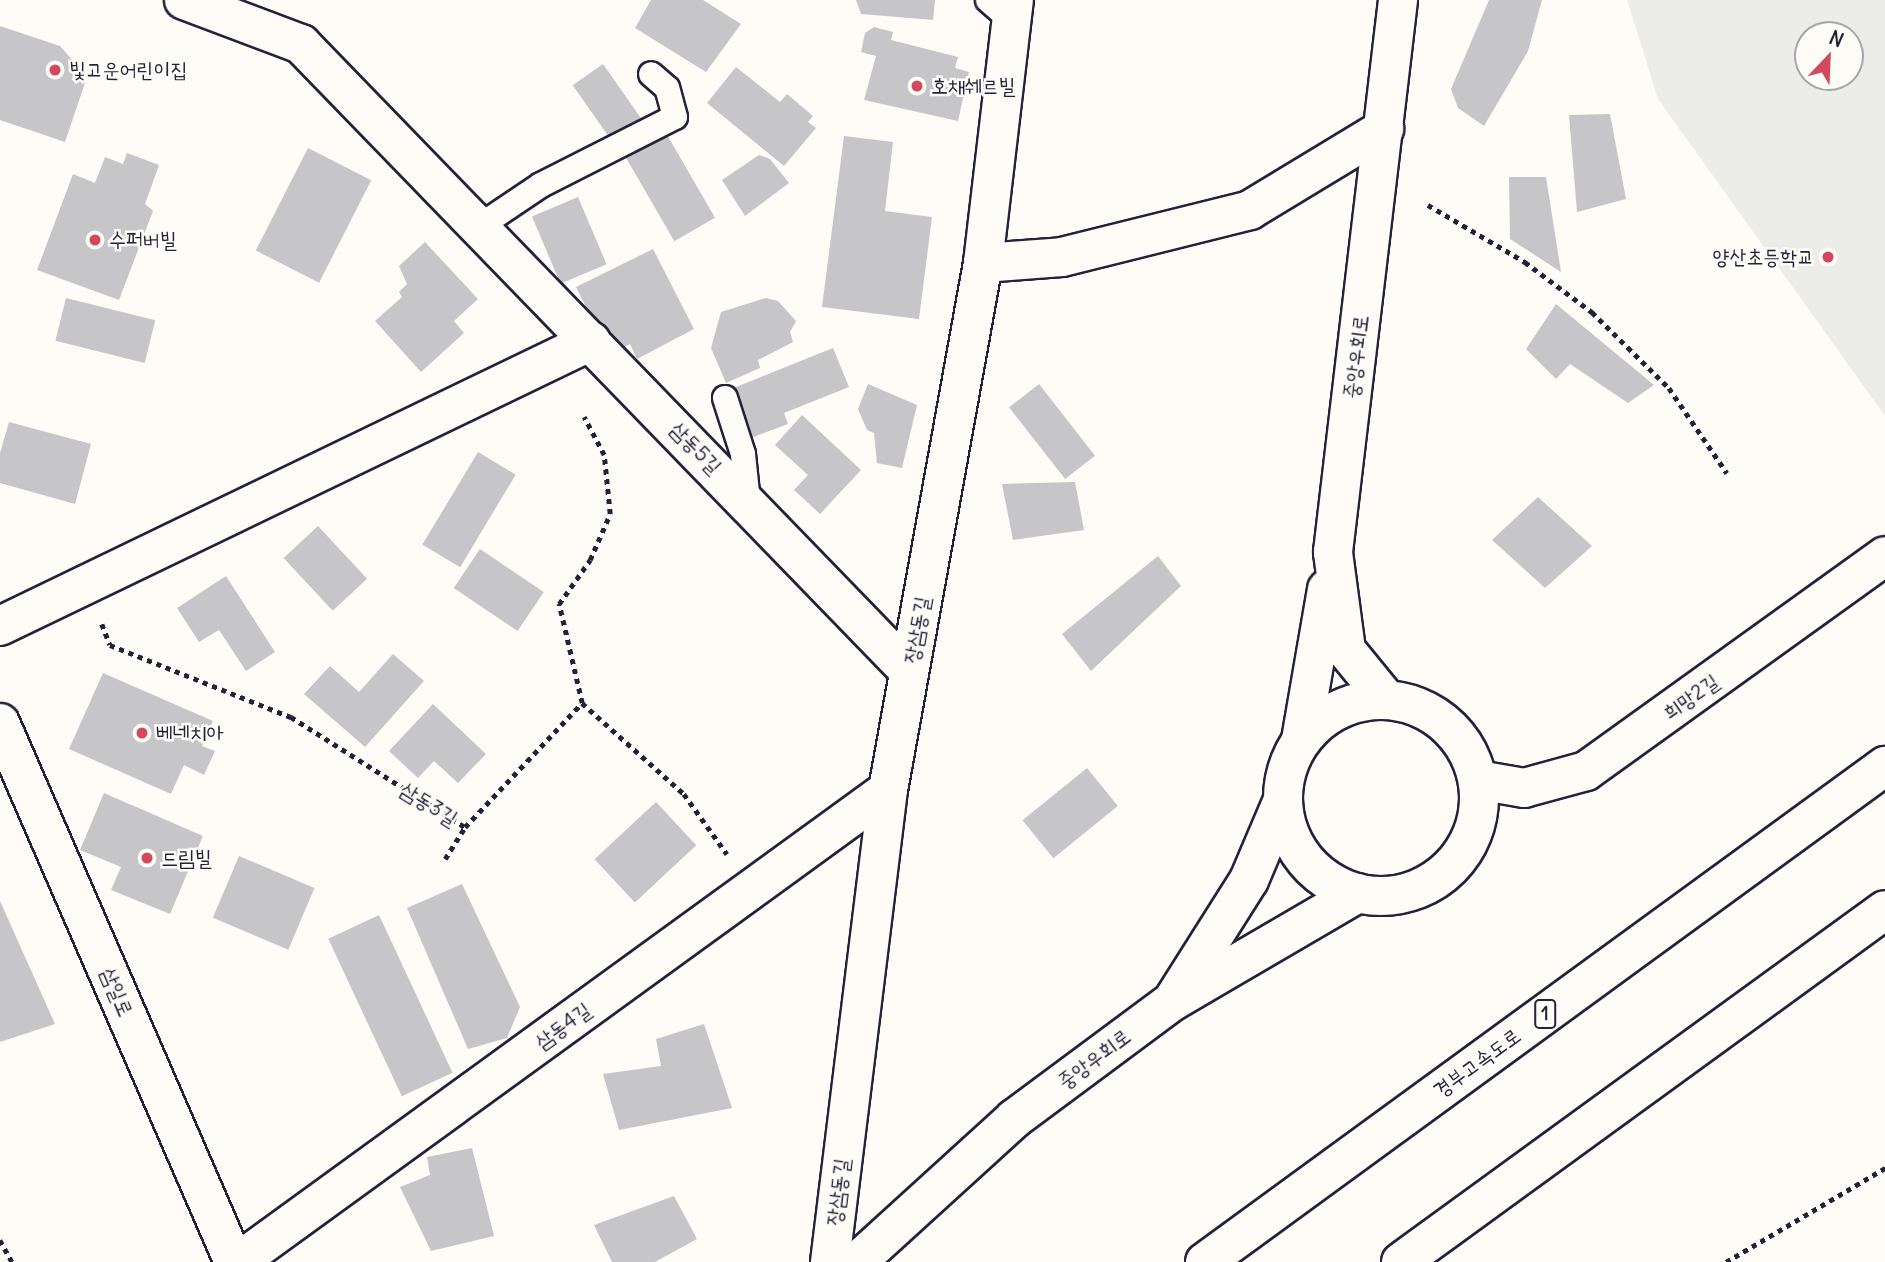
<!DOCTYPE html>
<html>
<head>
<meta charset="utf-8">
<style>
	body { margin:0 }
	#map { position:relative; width:1885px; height:1262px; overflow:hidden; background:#fdfcf7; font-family:Delius,"Poor Story",sans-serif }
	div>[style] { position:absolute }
	.built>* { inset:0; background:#ecece9 }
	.building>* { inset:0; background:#c6c6c8; transform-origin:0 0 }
	.path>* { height:4.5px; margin-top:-2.25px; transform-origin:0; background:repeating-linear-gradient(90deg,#22223b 0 5px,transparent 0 10px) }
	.roads { filter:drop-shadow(2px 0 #22223b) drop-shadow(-2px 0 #22223b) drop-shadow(0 2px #22223b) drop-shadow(0 -2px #22223b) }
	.lane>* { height:24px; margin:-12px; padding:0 12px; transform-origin:12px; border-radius:12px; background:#fdfcf7 }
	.street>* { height:38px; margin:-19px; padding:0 19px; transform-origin:19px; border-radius:19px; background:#fdfcf7 }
	.secondary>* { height:38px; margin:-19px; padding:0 19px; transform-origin:19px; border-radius:19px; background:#fdfcf7 }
	.secondary>.ring { margin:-19px; padding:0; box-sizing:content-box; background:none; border:38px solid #fdfcf7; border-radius:50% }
	.highway>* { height:38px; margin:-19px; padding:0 19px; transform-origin:19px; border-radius:19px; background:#fdfcf7 }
	.dots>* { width:19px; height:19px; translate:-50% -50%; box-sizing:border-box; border:4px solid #fdfcf7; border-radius:50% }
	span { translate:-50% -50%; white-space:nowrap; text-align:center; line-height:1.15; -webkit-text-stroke:5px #fdfcf7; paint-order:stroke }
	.shield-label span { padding:2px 5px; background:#fdfcf7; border:2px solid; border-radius:5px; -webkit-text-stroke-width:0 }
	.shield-label { font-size:19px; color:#22223b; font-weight:700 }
	.poi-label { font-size:21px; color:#22223b }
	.left { translate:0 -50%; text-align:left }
	.right { translate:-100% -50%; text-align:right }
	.street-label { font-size:21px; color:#22223b }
	.north { position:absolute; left:1794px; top:21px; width:70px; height:70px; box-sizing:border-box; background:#fdfcf7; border:2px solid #a5a5ac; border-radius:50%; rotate:23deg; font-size:19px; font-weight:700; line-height:28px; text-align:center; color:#22223b }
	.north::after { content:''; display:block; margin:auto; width:24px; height:32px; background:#d1495b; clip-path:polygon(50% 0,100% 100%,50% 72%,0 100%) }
</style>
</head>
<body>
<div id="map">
	<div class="built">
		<i style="clip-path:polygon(evenodd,1627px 0,1885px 0,1885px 416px,1658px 99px,1627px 0,1808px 35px,1850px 35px,1850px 77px,1808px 77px,1808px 35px)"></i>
	</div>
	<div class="building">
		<i style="clip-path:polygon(651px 0,703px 0,741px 24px,706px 72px,635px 28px)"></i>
		<i style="clip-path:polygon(856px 0,935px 0,933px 20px,861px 14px)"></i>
		<i style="clip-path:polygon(1489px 0,1542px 0,1528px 51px,1484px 126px,1458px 108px,1451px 89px)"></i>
		<i style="clip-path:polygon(0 26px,60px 46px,87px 77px,65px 142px,0 120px)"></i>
		<i style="clip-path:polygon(874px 27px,893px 32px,891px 40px,958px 57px,955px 68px,969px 72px,958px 121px,864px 100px,876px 56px,861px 52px,865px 33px)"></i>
		<i style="left:603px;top:64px;width:66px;height:37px;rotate:55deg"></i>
		<i style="clip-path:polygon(736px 67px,780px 102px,787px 94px,813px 116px,808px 122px,816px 128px,784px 166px,707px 103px)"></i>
		<i style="clip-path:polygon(1610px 114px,1626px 199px,1577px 212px,1569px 115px)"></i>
		<i style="left:666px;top:133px;width:98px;height:47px;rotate:60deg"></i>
		<i style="clip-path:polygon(844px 136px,893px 142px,885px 211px,932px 217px,919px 319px,822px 307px)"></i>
		<i style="left:308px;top:148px;width:71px;height:115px;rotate:27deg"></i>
		<i style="clip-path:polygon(127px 153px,159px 165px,145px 204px,153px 211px,119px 300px,37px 270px,73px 174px,95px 183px,105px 157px,123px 164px)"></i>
		<i style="clip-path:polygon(759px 155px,770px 159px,789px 183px,745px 216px,722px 180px)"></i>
		<i style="clip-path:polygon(1509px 177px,1546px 177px,1561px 272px,1510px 239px)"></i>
		<i style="left:578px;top:197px;width:73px;height:50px;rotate:67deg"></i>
		<i style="clip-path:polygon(425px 242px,478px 299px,454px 321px,464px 333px,421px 372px,375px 321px,402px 297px,399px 292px,407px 284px,399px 266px)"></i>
		<i style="clip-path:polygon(653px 249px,694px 329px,637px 359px,630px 344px,618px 350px,603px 322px,595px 325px,576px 287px)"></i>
		<i style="left:66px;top:298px;width:92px;height:44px;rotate:14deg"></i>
		<i style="clip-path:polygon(766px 298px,778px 301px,796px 321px,790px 332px,793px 342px,758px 360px,760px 368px,726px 383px,711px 348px,721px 312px)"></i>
		<i style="clip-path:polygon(1556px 304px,1654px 385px,1628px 403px,1570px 364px,1556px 379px,1526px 349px)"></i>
		<i style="clip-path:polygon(833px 348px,849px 387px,784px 413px,788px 424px,751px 438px,731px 389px)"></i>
		<i style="clip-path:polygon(868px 384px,917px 405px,902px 468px,877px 463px,874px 433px,867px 430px,858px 409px)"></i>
		<i style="left:1039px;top:384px;width:91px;height:38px;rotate:52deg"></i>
		<i style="clip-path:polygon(802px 415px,861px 470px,820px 514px,794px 490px,808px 475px,775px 445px)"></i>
		<i style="clip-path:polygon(9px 422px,91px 444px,75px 504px,0 483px,0 453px)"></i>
		<i style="left:478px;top:452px;width:44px;height:108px;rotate:31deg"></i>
		<i style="clip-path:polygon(1075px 482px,1084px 530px,1013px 540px,1002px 484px)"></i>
		<i style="clip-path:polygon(1538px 497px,1592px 546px,1545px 588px,1492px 540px)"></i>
		<i style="left:318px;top:526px;width:72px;height:47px;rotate:47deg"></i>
		<i style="left:480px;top:549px;width:77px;height:47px;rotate:34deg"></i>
		<i style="clip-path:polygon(1158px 556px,1181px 586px,1091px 671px,1062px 634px)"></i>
		<i style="clip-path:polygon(226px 576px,275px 652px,246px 671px,219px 630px,199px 642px,177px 608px)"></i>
		<i style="clip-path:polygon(393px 654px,424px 681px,365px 747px,304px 694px,330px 666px,359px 692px)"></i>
		<i style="clip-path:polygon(103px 673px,213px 721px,202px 746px,215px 751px,204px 775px,184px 765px,171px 794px,69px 749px)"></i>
		<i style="clip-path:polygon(433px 704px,486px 754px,458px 783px,434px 761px,418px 778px,389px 751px)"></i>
		<i style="left:1087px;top:768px;width:49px;height:83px;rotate:51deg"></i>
		<i style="clip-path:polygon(104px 793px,203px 836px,170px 914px,111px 890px,121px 867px,80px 850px)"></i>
		<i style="left:656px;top:802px;width:59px;height:84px;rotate:47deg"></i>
		<i style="left:239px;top:856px;width:82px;height:67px;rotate:23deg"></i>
		<i style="clip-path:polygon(462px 884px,520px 1007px,507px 1038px,468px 1049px,407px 908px)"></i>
		<i style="clip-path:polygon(0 901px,55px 1024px,0 1042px)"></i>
		<i style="left:379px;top:915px;width:174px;height:56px;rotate:65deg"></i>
		<i style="clip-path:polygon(704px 1024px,732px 1108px,619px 1130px,603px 1074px,661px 1066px,656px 1039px)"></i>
		<i style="clip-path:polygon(472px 1148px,494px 1236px,431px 1251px,400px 1187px,430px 1175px,427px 1157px)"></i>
		<i style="clip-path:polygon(674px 1196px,697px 1239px,655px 1262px,612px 1262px,594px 1225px)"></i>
	</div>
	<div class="path">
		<i style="left:1428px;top:205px;width:113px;rotate:30.4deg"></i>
		<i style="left:1525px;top:262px;width:84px;rotate:36.7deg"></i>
		<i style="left:1592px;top:312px;width:108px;rotate:44.6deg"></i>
		<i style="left:1669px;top:388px;width:103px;rotate:55.7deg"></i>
		<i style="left:102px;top:624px;width:22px;rotate:69deg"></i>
		<i style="left:110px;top:645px;width:195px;rotate:21.7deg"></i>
		<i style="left:291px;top:717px;width:206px;rotate:32.3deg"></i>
		<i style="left:465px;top:827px;width:170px;rotate:-46.7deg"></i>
		<i style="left:582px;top:703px;width:137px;rotate:41.7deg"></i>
		<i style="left:684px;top:794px;width:74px;rotate:54.4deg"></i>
		<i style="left:582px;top:703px;width:102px;rotate:-103.1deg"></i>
		<i style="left:559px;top:604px;width:54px;rotate:-54.8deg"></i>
		<i style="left:590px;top:560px;width:50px;rotate:-66.5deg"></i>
		<i style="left:610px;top:514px;width:59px;rotate:-95.8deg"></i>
		<i style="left:604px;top:455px;width:43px;rotate:-117.8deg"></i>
		<i style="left:445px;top:859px;width:38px;rotate:-58deg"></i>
		<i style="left:0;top:1240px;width:25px;rotate:61deg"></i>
		<i style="left:1726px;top:1262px;width:185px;rotate:-30.6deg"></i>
	</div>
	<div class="roads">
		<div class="lane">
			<i style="left:988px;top:0;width:32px;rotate:41deg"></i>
			<i style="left:480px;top:226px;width:73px;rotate:-33.9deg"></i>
			<i style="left:541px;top:185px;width:150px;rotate:-26.9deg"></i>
			<i style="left:675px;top:117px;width:30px;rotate:-105deg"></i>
			<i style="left:667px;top:88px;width:21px;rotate:-139deg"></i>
			<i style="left:725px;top:398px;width:59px;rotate:72.2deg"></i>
			<i style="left:743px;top:454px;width:48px;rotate:84.1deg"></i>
		</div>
		<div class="street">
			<i style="left:184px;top:0;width:125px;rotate:20.6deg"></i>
			<i style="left:301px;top:44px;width:873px;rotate:45.88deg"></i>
			<i style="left:983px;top:263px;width:79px;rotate:-4.3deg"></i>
			<i style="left:1062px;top:257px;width:194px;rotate:-14deg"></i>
			<i style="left:1250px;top:210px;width:157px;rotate:-31.2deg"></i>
			<i style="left:0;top:626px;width:656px;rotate:-25.74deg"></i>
			<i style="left:0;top:723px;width:588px;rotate:66.53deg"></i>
			<i style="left:1478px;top:780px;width:47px;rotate:9.9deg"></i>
			<i style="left:1524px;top:788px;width:64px;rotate:-15.3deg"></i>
			<i style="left:1586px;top:771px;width:368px;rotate:-35.7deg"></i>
			<i style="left:238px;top:1262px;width:803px;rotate:-35.99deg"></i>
			<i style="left:830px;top:1262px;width:476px;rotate:-83deg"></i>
			<i style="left:888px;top:790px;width:535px;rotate:-79.78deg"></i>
			<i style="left:983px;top:263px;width:265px;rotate:-83.3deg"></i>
		</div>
		<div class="secondary">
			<i style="left:1386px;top:699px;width:63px;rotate:-129.2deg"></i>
			<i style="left:1346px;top:650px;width:99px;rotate:-97.6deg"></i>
			<i style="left:1333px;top:552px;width:556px;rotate:-83.28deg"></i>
			<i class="ring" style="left:1283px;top:700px;width:158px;height:158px"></i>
			<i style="left:1301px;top:740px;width:153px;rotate:-80.2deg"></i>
			<i style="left:1175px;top:997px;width:138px;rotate:-57.7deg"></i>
			<i style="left:1249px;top:880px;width:87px;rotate:-67deg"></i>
			<i style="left:857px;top:1262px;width:212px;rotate:-42.3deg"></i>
			<i style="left:1014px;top:1119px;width:198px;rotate:-36.6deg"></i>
			<i style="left:1173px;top:1001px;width:214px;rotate:-30.3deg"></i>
		</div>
		<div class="highway">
			<i style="left:1205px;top:1262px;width:842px;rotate:-36.11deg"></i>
			<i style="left:1401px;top:1262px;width:598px;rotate:-36.03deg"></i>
		</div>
	</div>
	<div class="dots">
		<i style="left:55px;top:70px;background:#d1495b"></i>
		<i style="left:917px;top:86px;background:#d1495b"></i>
		<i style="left:95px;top:240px;background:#d1495b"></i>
		<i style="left:1828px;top:257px;background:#d1495b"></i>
		<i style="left:142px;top:733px;background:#d1495b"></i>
		<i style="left:147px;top:858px;background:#d1495b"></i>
	</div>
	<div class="shield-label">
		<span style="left:1545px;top:1014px">1</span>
	</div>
	<div class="poi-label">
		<span class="left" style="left:69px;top:70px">빛고운어린이집</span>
		<span class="left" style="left:931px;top:86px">호채쉐르빌</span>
		<span class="left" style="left:109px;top:240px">수퍼버빌</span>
		<span class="right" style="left:1814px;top:257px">양산초등학교</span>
		<span class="left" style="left:156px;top:733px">베네치아</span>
		<span class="left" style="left:161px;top:858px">드림빌</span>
	</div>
	<div class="street-label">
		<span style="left:1356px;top:357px;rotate:-83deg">중앙우회로</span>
		<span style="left:696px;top:448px;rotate:46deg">삼동5길</span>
		<span style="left:917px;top:630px;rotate:-80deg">장삼동길</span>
		<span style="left:1691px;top:697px;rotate:-35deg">희망2길</span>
		<span style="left:429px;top:804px;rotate:32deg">삼동3길</span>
		<span style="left:117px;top:992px;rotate:67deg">삼일로</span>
		<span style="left:563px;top:1026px;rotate:-36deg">삼동4길</span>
		<span style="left:1094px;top:1059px;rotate:-37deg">중앙우회로</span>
		<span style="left:1477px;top:1063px;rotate:-36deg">경부고속도로</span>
		<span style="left:838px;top:1192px;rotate:-83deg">장삼동길</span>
	</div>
	<div class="north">N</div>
</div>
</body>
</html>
